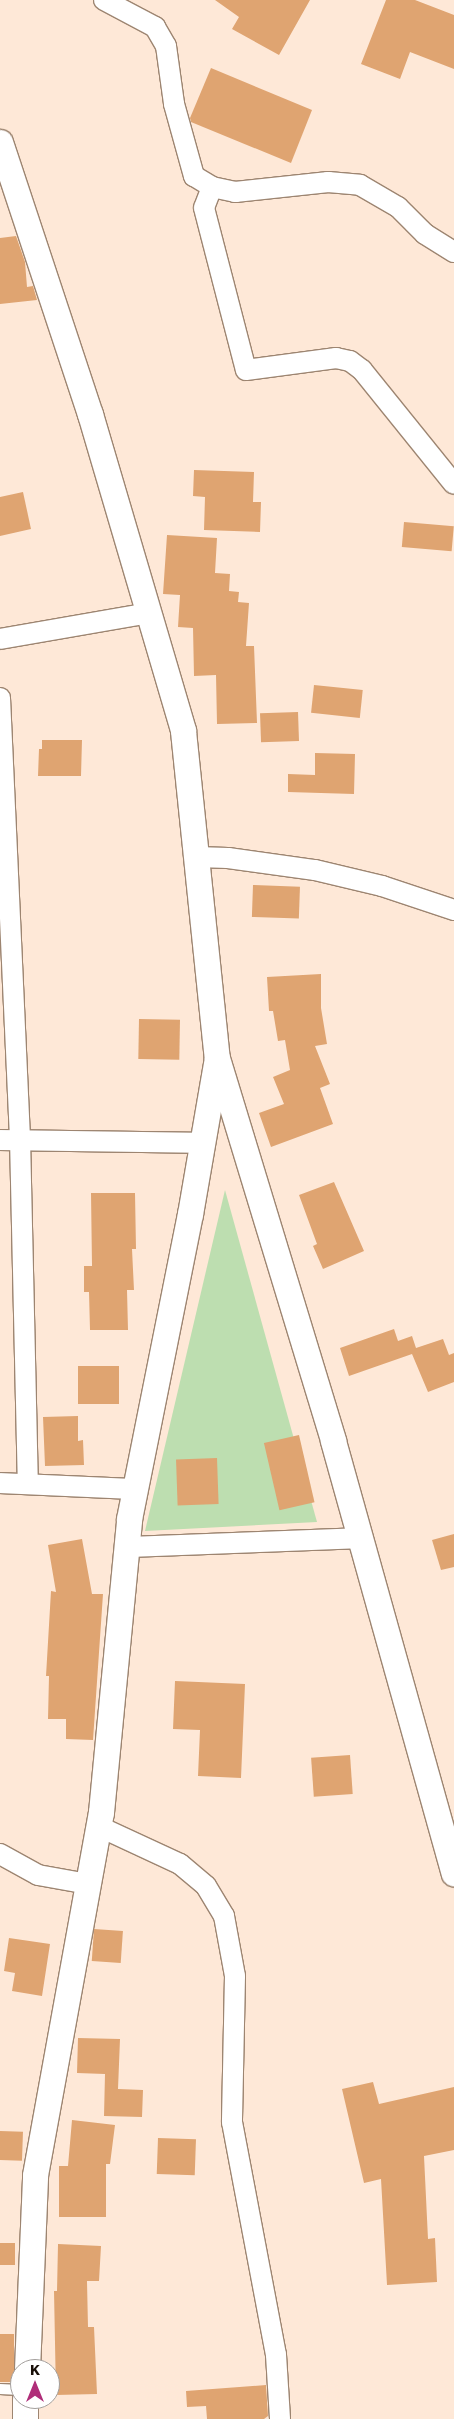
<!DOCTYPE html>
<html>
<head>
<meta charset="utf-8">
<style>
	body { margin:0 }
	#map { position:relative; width:454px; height:2419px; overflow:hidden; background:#fee8d7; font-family:"Golos Text",sans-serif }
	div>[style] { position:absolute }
	.green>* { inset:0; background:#bddeb0 }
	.building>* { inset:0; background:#dfa471; transform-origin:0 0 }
	.roads { filter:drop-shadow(1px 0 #9d8571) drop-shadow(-1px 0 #9d8571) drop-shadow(0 1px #9d8571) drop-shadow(0 -1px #9d8571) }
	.service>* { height:10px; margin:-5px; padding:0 5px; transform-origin:5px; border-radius:5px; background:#fff }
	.minor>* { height:20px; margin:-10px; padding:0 10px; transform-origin:10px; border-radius:10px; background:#fff }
	.tertiary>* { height:25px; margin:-12.5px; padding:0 12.5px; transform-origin:12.5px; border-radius:12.5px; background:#fff }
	span { translate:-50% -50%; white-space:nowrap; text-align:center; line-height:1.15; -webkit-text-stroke:4.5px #fff; paint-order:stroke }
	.north { position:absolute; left:10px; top:2359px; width:50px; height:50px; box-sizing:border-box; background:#fff; border:1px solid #a39f9c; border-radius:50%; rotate:0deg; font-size:14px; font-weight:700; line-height:20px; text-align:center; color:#180f08 }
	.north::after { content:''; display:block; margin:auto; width:18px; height:22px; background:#b02e79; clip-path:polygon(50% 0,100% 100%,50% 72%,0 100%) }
</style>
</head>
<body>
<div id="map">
	<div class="green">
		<i style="clip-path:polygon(225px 1190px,317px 1522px,145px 1531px)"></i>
	</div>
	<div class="building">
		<i style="clip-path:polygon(215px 0,310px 0,279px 55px,232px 29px,239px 17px)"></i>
		<i style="clip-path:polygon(386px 0,415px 0,454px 15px,454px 69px,410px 52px,400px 79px,361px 64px)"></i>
		<i style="clip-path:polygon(211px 68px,312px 110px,291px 163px,191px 122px,190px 118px)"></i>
		<i style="clip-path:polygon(16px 236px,25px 262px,27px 287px,33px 286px,37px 300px,0 304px,0 238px)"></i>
		<i style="clip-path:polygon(194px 470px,254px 472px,253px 502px,261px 502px,260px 532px,204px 530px,205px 497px,193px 496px)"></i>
		<i style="clip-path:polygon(23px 492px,31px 529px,0 536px,0 497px)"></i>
		<i style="left:404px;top:522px;width:50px;height:25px;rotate:5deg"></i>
		<i style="clip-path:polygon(167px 535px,217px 538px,215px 573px,230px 574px,229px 591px,239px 592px,238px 602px,249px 603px,246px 646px,254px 646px,257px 723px,217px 724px,216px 675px,194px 676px,193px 628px,178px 627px,180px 595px,163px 594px)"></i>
		<i style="left:314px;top:685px;width:49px;height:28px;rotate:6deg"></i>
		<i style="left:298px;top:712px;width:29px;height:38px;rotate:88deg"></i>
		<i style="clip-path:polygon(42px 740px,82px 740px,81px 776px,38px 776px,39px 749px,42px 749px)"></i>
		<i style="clip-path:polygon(315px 753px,355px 754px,354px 794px,288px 792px,288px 774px,315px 775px)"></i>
		<i style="left:253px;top:885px;width:47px;height:32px;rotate:2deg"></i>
		<i style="clip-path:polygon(321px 974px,321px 1008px,327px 1044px,315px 1046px,330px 1084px,320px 1088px,333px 1124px,271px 1147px,259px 1113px,284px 1104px,273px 1077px,290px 1070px,285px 1040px,278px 1041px,273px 1011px,269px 1011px,267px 977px)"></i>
		<i style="left:139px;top:1019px;width:41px;height:40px;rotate:1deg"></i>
		<i style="clip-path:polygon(334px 1182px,364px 1251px,323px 1269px,313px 1246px,317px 1244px,299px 1195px)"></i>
		<i style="clip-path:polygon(91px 1193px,135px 1193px,136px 1249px,132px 1249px,134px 1290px,127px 1290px,128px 1330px,90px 1330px,89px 1292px,84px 1292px,84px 1266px,92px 1266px)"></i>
		<i style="clip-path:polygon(394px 1329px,398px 1341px,412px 1336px,416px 1348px,443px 1339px,449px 1355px,454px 1353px,454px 1382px,428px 1392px,412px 1354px,349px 1376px,340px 1348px)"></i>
		<i style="left:78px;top:1366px;width:41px;height:38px"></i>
		<i style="clip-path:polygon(78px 1416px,78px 1441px,83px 1440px,84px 1465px,45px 1466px,43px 1417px)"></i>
		<i style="left:299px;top:1435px;width:69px;height:36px;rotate:77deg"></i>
		<i style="left:217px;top:1458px;width:46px;height:41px;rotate:88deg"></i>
		<i style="clip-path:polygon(454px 1534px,454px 1567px,441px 1570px,432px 1540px)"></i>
		<i style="clip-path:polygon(82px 1539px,92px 1594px,103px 1594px,93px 1740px,66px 1739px,66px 1719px,48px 1719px,49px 1676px,46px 1676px,51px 1591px,56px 1592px,48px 1545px)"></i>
		<i style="clip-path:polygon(175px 1681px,245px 1684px,241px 1778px,198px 1776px,200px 1730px,173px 1729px)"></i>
		<i style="left:350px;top:1755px;width:39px;height:39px;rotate:86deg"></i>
		<i style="left:94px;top:1929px;width:29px;height:32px;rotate:4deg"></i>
		<i style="clip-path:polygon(9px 1938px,50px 1944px,42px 1996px,12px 1991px,15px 1973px,4px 1971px)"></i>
		<i style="clip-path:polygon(78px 2038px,120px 2039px,118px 2089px,143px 2090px,142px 2117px,104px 2116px,105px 2074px,77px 2073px)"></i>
		<i style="clip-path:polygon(373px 2082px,379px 2104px,454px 2087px,454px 2150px,424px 2156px,428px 2239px,435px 2238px,437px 2282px,387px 2285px,381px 2179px,364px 2183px,342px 2089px)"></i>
		<i style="clip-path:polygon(72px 2120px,115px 2125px,110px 2164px,106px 2164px,106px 2217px,59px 2217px,59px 2166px,68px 2166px)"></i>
		<i style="left:0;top:2131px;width:23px;height:29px;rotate:2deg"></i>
		<i style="left:158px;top:2138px;width:38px;height:36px;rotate:2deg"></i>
		<i style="left:0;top:2243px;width:15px;height:22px"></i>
		<i style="clip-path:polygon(58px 2244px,101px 2246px,99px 2281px,87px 2281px,88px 2327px,94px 2327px,97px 2394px,56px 2395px,54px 2291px,57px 2291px)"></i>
		<i style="left:0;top:2334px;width:14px;height:48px"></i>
		<i style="clip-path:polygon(266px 2385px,268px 2416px,264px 2419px,207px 2419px,206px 2406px,187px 2407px,186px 2391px)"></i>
	</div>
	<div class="roads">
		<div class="service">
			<i style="left:0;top:2389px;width:20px;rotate:3deg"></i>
		</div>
		<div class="minor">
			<i style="left:104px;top:0;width:58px;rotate:27.9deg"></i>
			<i style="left:155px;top:27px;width:22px;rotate:60deg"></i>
			<i style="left:166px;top:46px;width:59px;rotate:82.1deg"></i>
			<i style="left:174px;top:104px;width:75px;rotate:74.5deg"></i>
			<i style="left:194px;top:176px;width:21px;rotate:31deg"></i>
			<i style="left:212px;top:187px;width:24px;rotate:12deg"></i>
			<i style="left:235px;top:192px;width:94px;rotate:-6.1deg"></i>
			<i style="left:328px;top:182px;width:32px;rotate:5deg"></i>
			<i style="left:360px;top:185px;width:44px;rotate:30.1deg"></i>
			<i style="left:398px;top:207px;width:38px;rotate:45deg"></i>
			<i style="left:425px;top:234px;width:34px;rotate:32deg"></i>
			<i style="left:212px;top:187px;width:22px;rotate:111deg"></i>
			<i style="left:204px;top:208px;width:167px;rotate:75.5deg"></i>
			<i style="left:246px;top:370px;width:91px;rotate:-7.6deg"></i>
			<i style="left:336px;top:358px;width:14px;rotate:12deg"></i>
			<i style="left:350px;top:361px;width:15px;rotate:37deg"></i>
			<i style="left:362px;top:370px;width:146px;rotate:51.1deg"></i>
			<i style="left:0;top:639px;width:151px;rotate:-9.9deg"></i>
			<i style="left:0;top:698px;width:440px;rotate:87.4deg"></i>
			<i style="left:20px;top:1138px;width:346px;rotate:88.7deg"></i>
			<i style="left:196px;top:857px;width:32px;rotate:2deg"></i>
			<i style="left:228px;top:858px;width:88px;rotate:7.9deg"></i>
			<i style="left:315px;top:870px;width:69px;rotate:13.4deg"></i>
			<i style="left:382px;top:886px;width:76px;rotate:18.4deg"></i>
			<i style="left:0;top:1140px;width:203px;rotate:0.8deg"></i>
			<i style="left:0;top:1483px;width:134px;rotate:2.6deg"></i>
			<i style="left:126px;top:1547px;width:234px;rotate:-2.2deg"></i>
			<i style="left:98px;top:1826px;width:90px;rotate:24.9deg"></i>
			<i style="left:180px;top:1864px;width:34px;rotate:40deg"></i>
			<i style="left:206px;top:1886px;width:35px;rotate:59deg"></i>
			<i style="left:224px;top:1916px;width:61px;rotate:79.6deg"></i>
			<i style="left:235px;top:1976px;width:146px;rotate:91.2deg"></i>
			<i style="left:232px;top:2122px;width:237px;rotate:79.3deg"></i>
			<i style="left:276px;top:2355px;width:64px;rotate:86.4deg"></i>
			<i style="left:0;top:1854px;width:43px;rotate:28.9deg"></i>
			<i style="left:38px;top:1875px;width:51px;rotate:10.2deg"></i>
		</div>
		<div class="tertiary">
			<i style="left:0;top:142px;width:287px;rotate:71.7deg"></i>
			<i style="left:90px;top:414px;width:330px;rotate:73.6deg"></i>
			<i style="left:183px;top:731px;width:329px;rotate:84.1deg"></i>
			<i style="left:217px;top:1058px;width:400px;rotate:73.1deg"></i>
			<i style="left:333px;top:1441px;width:449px;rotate:74.4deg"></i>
			<i style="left:27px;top:2369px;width:194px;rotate:-87.6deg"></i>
			<i style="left:35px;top:2175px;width:369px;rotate:-79.7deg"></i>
			<i style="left:101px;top:1812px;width:294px;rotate:-84.5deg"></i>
			<i style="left:129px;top:1519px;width:311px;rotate:-78.7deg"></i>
			<i style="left:190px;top:1214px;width:153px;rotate:-80.2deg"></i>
			<i style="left:25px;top:2419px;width:20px;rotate:-90deg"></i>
		</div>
	</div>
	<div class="north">K</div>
</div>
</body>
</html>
